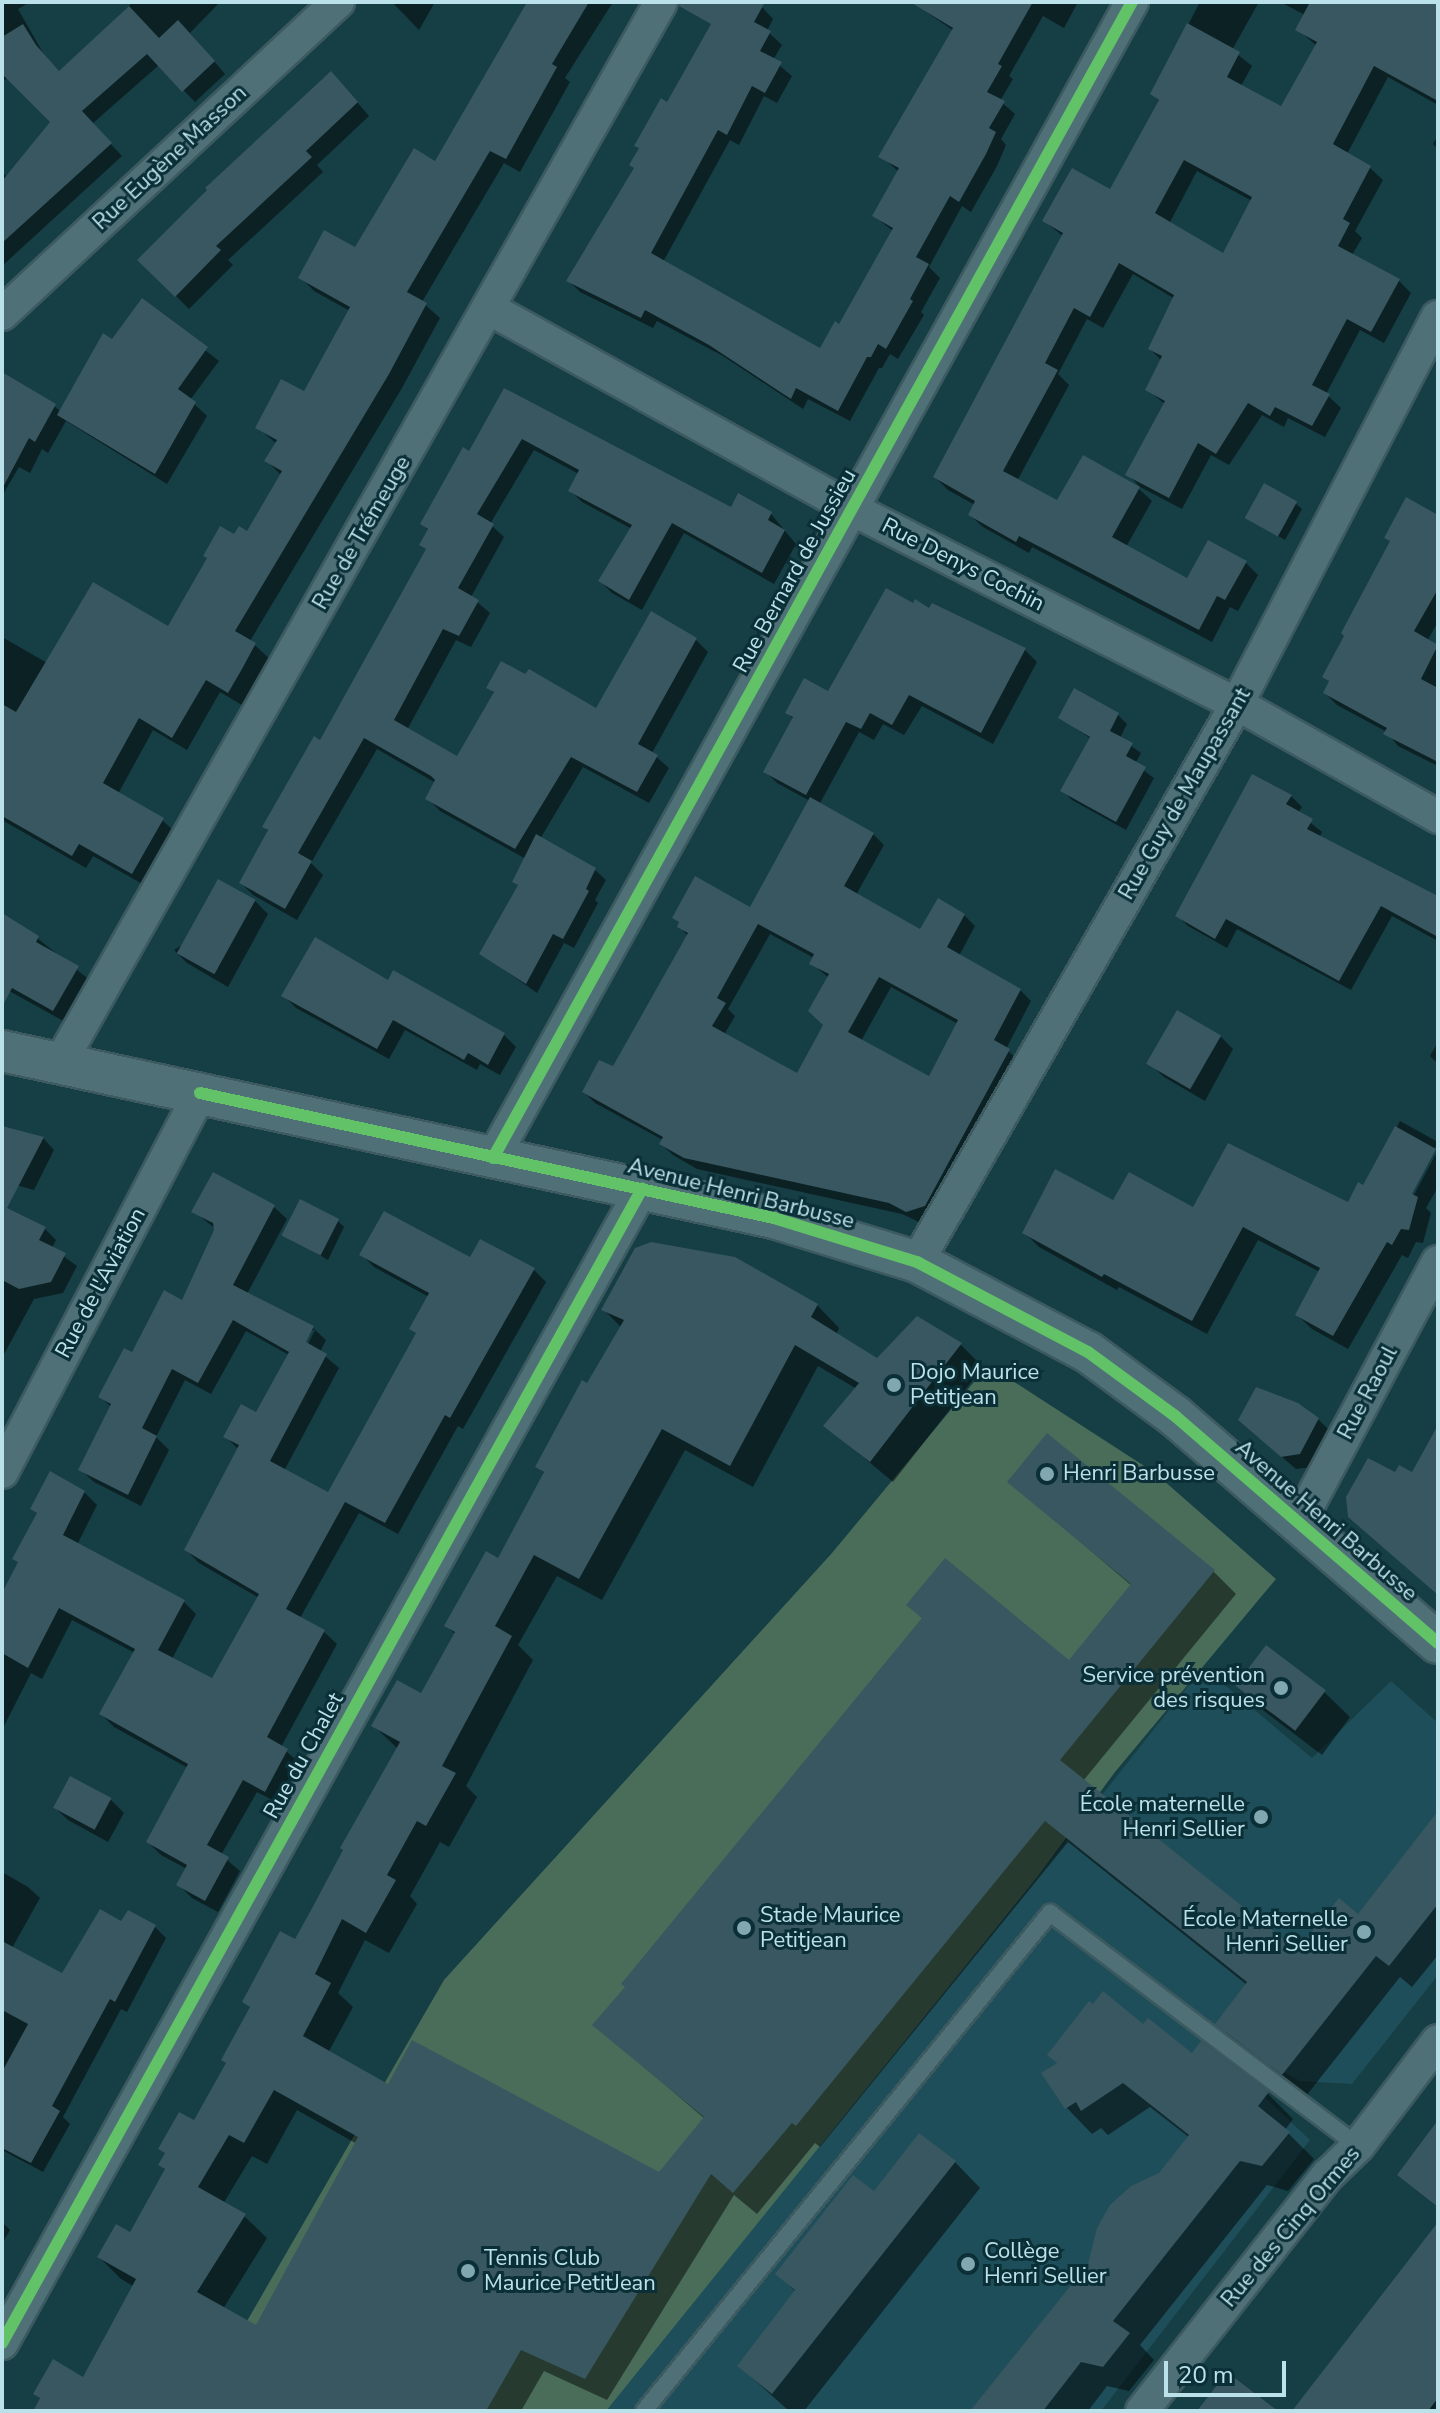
<!DOCTYPE html>
<html>
<head>
<meta charset="utf-8">
<style>
	body { margin:0 }
	#map { position:relative; width:1440px; height:2413px; overflow:hidden; background:#163e45; font-family:"Nunito Sans",sans-serif }
	div>[style] { position:absolute }
	.built>* { inset:0; background:#1e4e59 }
	.green>* { inset:0; background:#496d59 }
	.shadow>* { inset:0; background:#0007 }
	.building>* { inset:0; background:#385760; transform-origin:0 0 }
	.roads { filter:drop-shadow(2px 0 #3c5a60) drop-shadow(-2px 0 #3c5a60) drop-shadow(0 2px #3c5a60) drop-shadow(0 -2px #3c5a60) }
	.service>* { height:16px; margin:-8px; padding:0 8px; transform-origin:8px; border-radius:8px; background:#4f7077 }
	.minor>* { height:32px; margin:-16px; padding:0 16px; transform-origin:16px; border-radius:16px; background:#4f7077 }
	.tertiary>* { height:40px; margin:-20px; padding:0 20px; transform-origin:20px; border-radius:20px; background:#4f7077 }
	.cycleway>* { height:12px; margin:-6px; padding:0 6px; transform-origin:6px; border-radius:6px; background:#61c268 }
	.dots>* { width:22px; height:22px; translate:-50% -50%; box-sizing:border-box; border:4px solid #0b2f36; border-radius:50% }
	span { translate:-50% -50%; white-space:nowrap; text-align:center; line-height:1.15; -webkit-text-stroke:6px #0b2f36; paint-order:stroke }
	.street-label { font-size:22px; color:#bbe1ea }
	.poi-label { font-size:22px; color:#bbe1ea }
	.left { translate:0 -50%; text-align:left }
	.right { translate:-100% -50%; text-align:right }
	.frame { position:absolute; inset:0; border:4px solid #bbe1ea; pointer-events:none }
	.scale { position:absolute; left:1164px; top:2361px; width:122px; height:36px; box-sizing:border-box; border:4px solid #bbe1ea; border-top:0; padding-left:10px; font-size:24px; line-height:28px; white-space:nowrap; color:#bbe1ea; -webkit-text-stroke:6px #0b2f36; paint-order:stroke }
</style>
</head>
<body>
<div id="map">
	<div class="built">
		<i style="clip-path:polygon(1203px 1667px,1312px 1758px,1391px 1681px,1438px 1723px,1438px 1975px,1352px 2084px,1300px 2081px,1271px 2065px,1262px 2075px,1254px 2087px,1310px 2140px,1101px 2411px,603px 2411px,1038px 1876px)"></i>
	</div>
	<div class="green">
		<i style="clip-path:polygon(988px 1365px,1155px 1473px,1276px 1579px,1115px 1772px,1038px 1876px,606px 2411px,195px 2411px,444px 1980px,832px 1553px)"></i>
	</div>
	<div class="shadow">
		<i style="clip-path:polygon(2px 2px,30px 2px,18px 9px,47px 60px,60px 73px,133px 2px,220px 2px,190px 33px,225px 74px,195px 102px,159px 65px,92px 124px,122px 156px,2px 266px,2px 173px,8px 177px,53px 122px,9px 78px,2px 81px)"></i>
		<i style="clip-path:polygon(392px 2px,435px 2px,419px 30px)"></i>
		<i style="clip-path:polygon(527px 2px,613px 2px,565px 78px,570px 82px,520px 172px,504px 163px,422px 302px,440px 318px,402px 388px,250px 641px,269px 658px,242px 705px,220px 692px,187px 750px,153px 730px,118px 794px,162px 820px,176px 833px,146px 886px,93px 856px,86px 868px,2px 820px,2px 637px,49px 664px,169px 629px,235px 537px,248px 533px,282px 476px,267px 461px,277px 444px,257px 427px,304px 394px,350px 311px,314px 291px,300px 277px,356px 249px,435px 163px)"></i>
		<i style="clip-path:polygon(718px 2px,753px 2px,762px 7px,773px 19px,767px 31px,782px 45px,773px 60px,792px 76px,777px 103px,764px 96px,739px 145px,730px 140px,663px 262px,821px 351px,840px 326px,893px 231px,874px 216px,899px 172px,881px 156px,954px 31px,912px 2px,1078px 2px,1064px 28px,1043px 16px,1009px 76px,1013px 79px,1000px 101px,1015px 114px,1001px 139px,1006px 145px,997px 166px,971px 212px,962px 206px,929px 267px,940px 278px,921px 312px,924px 315px,898px 359px,890px 354px,882px 368px,879px 368px,850px 421px,808px 399px,803px 409px,723px 356px,657px 321px,653px 328px,580px 292px,569px 281px,636px 169px,713px 25px)"></i>
		<i style="clip-path:polygon(evenodd,1200px 2px,1259px 2px,1232px 50px,1252px 66px,1241px 86px,1282px 109px,1317px 46px,1297px 29px,1305px 15px,1280px 2px,1407px 2px,1438px 46px,1438px 105px,1388px 77px,1347px 154px,1370px 168px,1383px 180px,1355px 231px,1362px 238px,1352px 255px,1398px 280px,1411px 293px,1384px 343px,1360px 330px,1326px 394px,1341px 408px,1325px 437px,1288px 418px,1284px 427px,1262px 415px,1229px 465px,1211px 455px,1182px 509px,1140px 487px,1128px 474px,1166px 405px,1148px 390px,1162px 361px,1150px 349px,1175px 299px,1133px 274px,1103px 328px,1087px 319px,1058px 374px,1069px 385px,1017px 481px,1058px 503px,1083px 457px,1139px 489px,1152px 501px,1126px 547px,1187px 581px,1246px 563px,1258px 575px,1238px 611px,1230px 607px,1212px 642px,1032px 547px,1029px 553px,983px 527px,970px 515px,975px 505px,948px 490px,935px 477px,1064px 237px,1044px 221px,1111px 192px,1160px 102px,1152px 94px,1200px 2px,1197px 171px,1252px 201px,1223px 255px,1169px 224px,1197px 171px)"></i>
		<i style="clip-path:polygon(344px 87px,369px 116px,317px 165px,323px 172px,228px 260px,233px 265px,189px 309px,140px 260px)"></i>
		<i style="clip-path:polygon(1438px 135px,1438px 149px,1433px 144px)"></i>
		<i style="clip-path:polygon(142px 301px,219px 361px,190px 400px,207px 416px,167px 484px,66px 421px,48px 453px,42px 449px,30px 473px,19px 467px,2px 496px,2px 396px,54px 406px,61px 412px)"></i>
		<i style="clip-path:polygon(505px 391px,732px 510px,771px 514px,796px 544px,774px 584px,684px 533px,642px 610px,612px 593px,600px 581px,632px 529px,582px 502px,570px 490px,579px 474px,534px 450px,490px 524px,504px 537px,471px 597px,490px 613px,471px 647px,456px 640px,407px 730px,458px 758px,495px 694px,489px 688px,596px 710px,696px 640px,708px 652px,652px 753px,669px 768px,649px 803px,583px 767px,540px 839px,595px 870px,606px 880px,595px 900px,598px 903px,574px 948px,564px 943px,537px 993px,482px 954px,519px 886px,514px 881px,526px 859px,440px 811px,428px 799px,436px 783px,377px 749px,311px 863px,323px 875px,297px 920px,253px 895px,241px 883px,269px 832px,264px 827px,321px 742px,428px 551px,421px 545px,429px 531px,422px 524px,470px 454px)"></i>
		<i style="clip-path:polygon(1295px 503px,1302px 509px,1285px 540px,1247px 517px)"></i>
		<i style="clip-path:polygon(1438px 514px,1438px 622px,1427px 641px,1438px 647px,1438px 766px,1398px 746px,1387px 732px,1337px 705px,1325px 693px,1331px 683px,1325px 677px)"></i>
		<i style="clip-path:polygon(evenodd,914px 606px,1025px 650px,1037px 662px,993px 744px,922px 706px,904px 735px,883px 724px,874px 740px,859px 732px,819px 805px,873px 834px,884px 845px,856px 895px,921px 931px,964px 915px,975px 926px,959px 956px,1020px 990px,1031px 1001px,1006px 1049px,1020px 1062px,936px 1217px,919px 1222px,902px 1214px,697px 1169px,673px 1155px,661px 1144px,663px 1140px,595px 1103px,584px 1092px,614px 1069px,688px 936px,679px 926px,751px 909px,810px 801px,777px 783px,765px 771px,794px 720px,788px 713px,829px 694px,914px 606px,770px 934px,814px 958px,811px 963px,829px 978px,825px 1025px,797px 1076px,724px 1035px,735px 1016px,728px 1009px,770px 934px,914px 606px,891px 987px,958px 1024px,930px 1079px,861px 1041px,891px 987px)"></i>
		<i style="clip-path:polygon(1075px 691px,1118px 715px,1127px 724px,1120px 738px,1141px 753px,1135px 764px,1154px 778px,1126px 830px,1072px 800px,1063px 791px,1091px 739px,1061px 718px)"></i>
		<i style="clip-path:polygon(1291px 796px,1302px 807px,1298px 813px,1322px 832px,1319px 838px,1438px 899px,1438px 941px,1392px 916px,1351px 990px,1237px 929px,1227px 948px,1188px 926px,1177px 915px)"></i>
		<i style="clip-path:polygon(255px 901px,268px 914px,228px 987px,187px 963px,174px 950px)"></i>
		<i style="clip-path:polygon(2px 922px,37px 938px,91px 981px,67px 1023px,2px 987px)"></i>
		<i style="clip-path:polygon(389px 983px,504px 1035px,516px 1047px,500px 1075px,480px 1064px,477px 1070px,405px 1030px,389px 1059px,296px 1008px,284px 996px)"></i>
		<i style="clip-path:polygon(1220px 1036px,1233px 1049px,1205px 1101px,1164px 1077px,1150px 1064px)"></i>
		<i style="clip-path:polygon(1438px 1042px,1438px 1064px,1430px 1056px)"></i>
		<i style="clip-path:polygon(1400px 1121px,1438px 1142px,1406px 1202px,1409px 1204px,1438px 1150px,1438px 1187px,1426px 1208px,1431px 1213px,1423px 1243px,1416px 1242px,1408px 1258px,1402px 1255px,1348px 1349px,1312px 1329px,1297px 1315px,1320px 1272px,1258px 1240px,1207px 1334px,1119px 1287px,1117px 1290px,1039px 1247px,1024px 1232px,1114px 1203px,1194px 1210px,1349px 1205px,1364px 1188px)"></i>
		<i style="clip-path:polygon(2px 1128px,43px 1138px,54px 1150px,34px 1190px,2px 1181px)"></i>
		<i style="clip-path:polygon(evenodd,274px 1207px,287px 1219px,247px 1294px,313px 1328px,326px 1340px,320px 1352px,339px 1368px,284px 1471px,329px 1495px,417px 1334px,412px 1329px,429px 1297px,374px 1267px,361px 1254px,471px 1260px,534px 1270px,546px 1282px,463px 1429px,458px 1426px,398px 1534px,359px 1513px,300px 1618px,324px 1632px,337px 1644px,281px 1747px,300px 1763px,278px 1803px,257px 1792px,221px 1855px,240px 1871px,218px 1912px,192px 1898px,179px 1885px,187px 1869px,161px 1855px,148px 1842px,188px 1768px,114px 1727px,101px 1714px,135px 1653px,72px 1620px,42px 1679px,31px 1673px,2px 1730px,2px 1603px,38px 1514px,32px 1509px,84px 1492px,97px 1505px,77px 1545px,183px 1601px,196px 1614px,172px 1659px,213px 1681px,259px 1598px,199px 1563px,186px 1550px,239px 1450px,225px 1436px,257px 1415px,289px 1355px,246px 1331px,211px 1394px,185px 1380px,156px 1437px,169px 1450px,141px 1506px,94px 1482px,81px 1470px,111px 1407px,101px 1397px,133px 1355px,183px 1302px,216px 1229px,193px 1211px,274px 1207px,310px 1330px,315px 1330px,304px 1352px,300px 1350px,310px 1330px)"></i>
		<i style="clip-path:polygon(338px 1221px,344px 1227px,328px 1260px,284px 1234px)"></i>
		<i style="clip-path:polygon(2px 1222px,44px 1228px,56px 1240px,52px 1248px,77px 1266px,63px 1293px,34px 1299px,2px 1358px)"></i>
		<i style="clip-path:polygon(evenodd,817px 1305px,839px 1328px,836px 1335px,878px 1360px,917px 1319px,961px 1345px,983px 1367px,893px 1482px,826px 1426px,857px 1389px,818px 1366px,753px 1487px,685px 1450px,602px 1600px,557px 1576px,518px 1645px,533px 1660px,466px 1786px,477px 1797px,449px 1847px,440px 1842px,410px 1896px,417px 1904px,389px 1953px,365px 1940px,338px 1993px,353px 2007px,328px 2053px,388px 2087px,660px 2174px,705px 2119px,595px 2025px,923px 1619px,909px 1605px,1069px 1663px,1132px 1586px,1010px 1482px,1214px 1572px,1236px 1594px,1083px 1781px,1297px 1953px,1358px 1916px,1438px 1815px,1438px 1955px,1412px 1987px,1400px 1977px,1306px 2096px,1240px 2046px,1217px 2024px,1247px 1985px,1068px 1842px,820px 2147px,815px 2143px,757px 2214px,734px 2195px,607px 2400px,544px 2371px,521px 2411px,33px 2411px,40px 2398px,35px 2394px,83px 2380px,135px 2287px,121px 2279px,99px 2257px,131px 2234px,167px 2171px,160px 2165px,195px 2123px,228px 2064px,252px 2009px,245px 2002px,296px 1942px,398px 1749px,373px 1725px,422px 1696px,456px 1635px,447px 1626px,498px 1560px,545px 1474px,538px 1467px,622px 1328px,604px 1310px,817px 1305px,297px 2110px,357px 2144px,257px 2328px,223px 2309px,267px 2238px,244px 2216px,223px 2204px,252px 2156px,267px 2164px,297px 2110px)"></i>
		<i style="clip-path:polygon(1318px 1419px,1331px 1432px,1313px 1467px,1296px 1469px,1254px 1433px)"></i>
		<i style="clip-path:polygon(1238px 1686px,1324px 1692px,1350px 1717px,1322px 1755px,1264px 1711px)"></i>
		<i style="clip-path:polygon(111px 1800px,124px 1813px,108px 1842px,68px 1820px,54px 1807px)"></i>
		<i style="clip-path:polygon(2px 1872px,28px 1887px,40px 1898px,12px 1948px,62px 1976px,122px 1924px,155px 1927px,166px 1938px,127px 2012px,121px 2009px,63px 2117px,70px 2124px,43px 2172px,2px 2150px)"></i>
		<i style="clip-path:polygon(1144px 2027px,1268px 2094px,1293px 2119px,1285px 2130px,1314px 2159px,1288px 2191px,1267px 2185px,1140px 2345px,1154px 2360px,1129px 2391px,1107px 2386px,1088px 2411px,973px 2411px,1190px 2138px,1150px 2107px,1108px 2135px,1101px 2128px,1092px 2134px,1067px 2108px,1044px 2074px)"></i>
		<i style="clip-path:polygon(955px 2162px,980px 2188px,804px 2411px,789px 2411px,739px 2366px,796px 2292px,778px 2274px,875px 2194px)"></i>
		<i style="clip-path:polygon(2px 2222px,10px 2230px,2px 2244px)"></i>
		<i style="clip-path:polygon(1438px 2238px,1438px 2411px,1315px 2411px)"></i>
	</div>
	<div class="building">
		<i style="clip-path:polygon(527px 2px,589px 2px,552px 64px,557px 67px,506px 159px,490px 151px,407px 292px,427px 303px,389px 374px,235px 631px,256px 643px,242px 669px,228px 693px,206px 680px,172px 738px,139px 718px,103px 783px,164px 818px,132px 874px,79px 844px,72px 856px,2px 816px,2px 704px,16px 712px,93px 582px,168px 626px,207px 558px,203px 556px,220px 526px,234px 534px,239px 526px,247px 531px,282px 471px,264px 461px,277px 440px,255px 428px,281px 379px,304px 391px,350px 307px,298px 278px,324px 230px,355px 247px,414px 148px,435px 161px)"></i>
		<i style="clip-path:polygon(680px 2px,765px 2px,754px 22px,771px 31px,760px 51px,782px 62px,765px 93px,752px 86px,727px 135px,718px 130px,651px 253px,820px 348px,835px 321px,839px 324px,893px 228px,872px 216px,899px 168px,878px 157px,953px 28px,910px 2px,1033px 2px,998px 64px,1002px 66px,987px 92px,1005px 101px,989px 128px,996px 132px,986px 154px,959px 202px,950px 196px,916px 257px,929px 264px,910px 299px,913px 301px,886px 349px,878px 344px,871px 357px,867px 357px,838px 411px,796px 388px,791px 399px,709px 345px,645px 310px,641px 318px,566px 281px,634px 168px,629px 165px,639px 148px,634px 146px,661px 98px,667px 102px,711px 24px,679px 6px)"></i>
		<i style="clip-path:polygon(evenodd,1310px 2px,1438px 2px,1438px 101px,1374px 66px,1333px 144px,1371px 166px,1343px 219px,1350px 223px,1338px 246px,1400px 279px,1371px 332px,1347px 319px,1312px 385px,1330px 394px,1312px 426px,1275px 407px,1270px 416px,1248px 403px,1216px 454px,1198px 443px,1169px 498px,1125px 475px,1165px 401px,1145px 390px,1162px 356px,1148px 349px,1174px 295px,1119px 263px,1090px 317px,1074px 308px,1045px 363px,1058px 370px,1003px 471px,1057px 500px,1083px 455px,1140px 487px,1112px 537px,1187px 578px,1208px 540px,1247px 561px,1225px 600px,1217px 596px,1199px 630px,1019px 536px,1016px 542px,968px 515px,975px 501px,933px 477px,1063px 233px,1042px 221px,1061px 187px,1072px 168px,1110px 189px,1159px 100px,1150px 94px,1187px 23px,1240px 52px,1227px 77px,1281px 106px,1317px 42px,1295px 30px,1310px 2px,1184px 160px,1252px 197px,1223px 253px,1155px 213px,1184px 160px)"></i>
		<i style="clip-path:polygon(129px 6px,159px 38px,178px 20px,215px 61px,182px 92px,147px 54px,82px 111px,112px 143px,2px 243px,2px 181px,50px 122px,2px 74px,2px 37px,23px 24px,36px 45px,59px 71px)"></i>
		<i style="clip-path:polygon(331px 71px,358px 102px,306px 151px,312px 157px,216px 246px,221px 250px,175px 297px,137px 260px,207px 190px,205px 188px)"></i>
		<i style="clip-path:polygon(142px 298px,208px 347px,178px 389px,196px 402px,155px 474px,57px 415px,103px 333px,112px 339px)"></i>
		<i style="clip-path:polygon(2px 372px,56px 404px,35px 442px,29px 438px,2px 489px)"></i>
		<i style="clip-path:polygon(504px 388px,731px 507px,738px 493px,772px 512px,768px 520px,785px 530px,762px 573px,672px 523px,629px 600px,598px 581px,632px 525px,568px 491px,579px 470px,522px 439px,477px 514px,494px 524px,458px 588px,479px 600px,459px 636px,443px 629px,394px 720px,457px 756px,494px 692px,486px 688px,501px 661px,525px 674px,529px 669px,596px 708px,651px 611px,697px 638px,638px 744px,658px 755px,637px 792px,571px 757px,515px 849px,425px 799px,435px 780px,431px 776px,364px 738px,298px 853px,312px 861px,285px 909px,239px 883px,268px 830px,262px 827px,314px 736px,320px 740px,426px 549px,419px 545px,428px 529px,420px 524px,463px 447px,469px 451px)"></i>
		<i style="left:1264px;top:483px;width:38px;height:40px;rotate:29deg"></i>
		<i style="clip-path:polygon(1406px 497px,1438px 515px,1438px 589px,1414px 631px,1438px 645px,1421px 679px,1438px 688px,1438px 762px,1383px 734px,1387px 728px,1323px 693px,1329px 681px,1322px 677px,1344px 636px,1341px 633px,1390px 541px,1384px 538px)"></i>
		<i style="clip-path:polygon(886px 588px,913px 603px,915px 599px,929px 608px,932px 603px,1026px 648px,981px 733px,909px 695px,892px 725px,870px 713px,861px 729px,846px 722px,806px 795px,763px 772px,793px 717px,785px 713px,804px 678px,828px 691px)"></i>
		<i style="clip-path:polygon(1074px 688px,1119px 713px,1110px 731px,1133px 743px,1126px 756px,1146px 767px,1116px 822px,1060px 791px,1090px 737px,1058px 718px)"></i>
		<i style="clip-path:polygon(1252px 774px,1292px 795px,1286px 804px,1313px 819px,1307px 829px,1438px 896px,1438px 937px,1381px 906px,1339px 981px,1226px 919px,1215px 939px,1175px 916px)"></i>
		<i style="clip-path:polygon(evenodd,810px 797px,874px 833px,844px 886px,920px 929px,938px 898px,965px 914px,947px 947px,1021px 989px,994px 1040px,1010px 1049px,925px 1206px,906px 1212px,889px 1203px,684px 1158px,659px 1144px,663px 1137px,582px 1092px,599px 1060px,613px 1066px,688px 933px,677px 927px,679px 922px,672px 918px,695px 876px,750px 907px,810px 797px,758px 924px,814px 954px,809px 964px,829px 974px,808px 1011px,823px 1025px,797px 1073px,712px 1026px,726px 1003px,717px 998px,758px 924px,810px 797px,879px 977px,958px 1020px,929px 1076px,848px 1032px,879px 977px)"></i>
		<i style="clip-path:polygon(536px 834px,596px 868px,586px 889px,589px 891px,563px 939px,553px 934px,526px 984px,479px 954px,518px 885px,512px 882px)"></i>
		<i style="left:218px;top:879px;width:43px;height:85px;rotate:29deg"></i>
		<i style="clip-path:polygon(2px 913px,39px 936px,36px 942px,79px 966px,53px 1011px,12px 988px,2px 1007px)"></i>
		<i style="clip-path:polygon(315px 937px,388px 980px,393px 970px,505px 1033px,488px 1065px,468px 1053px,464px 1060px,393px 1020px,377px 1049px,281px 996px)"></i>
		<i style="left:1177px;top:1010px;width:51px;height:62px;rotate:30deg"></i>
		<i style="clip-path:polygon(2px 1126px,44px 1137px,7px 1208px,46px 1227px,39px 1240px,66px 1253px,51px 1282px,19px 1289px,2px 1280px)"></i>
		<i style="clip-path:polygon(1395px 1126px,1436px 1149px,1412px 1194px,1418px 1197px,1409px 1230px,1401px 1229px,1392px 1245px,1387px 1242px,1333px 1336px,1295px 1315px,1320px 1268px,1243px 1227px,1192px 1321px,1104px 1274px,1102px 1277px,1022px 1233px,1055px 1169px,1113px 1200px,1129px 1172px,1193px 1207px,1228px 1143px,1348px 1202px,1358px 1182px,1363px 1185px)"></i>
		<i style="clip-path:polygon(213px 1172px,275px 1205px,233px 1285px,314px 1326px,306px 1342px,327px 1354px,270px 1461px,328px 1492px,416px 1333px,409px 1329px,429px 1293px,359px 1255px,384px 1211px,470px 1257px,480px 1239px,535px 1268px,450px 1418px,445px 1415px,385px 1523px,345px 1502px,286px 1609px,325px 1630px,267px 1737px,288px 1749px,265px 1792px,243px 1780px,207px 1845px,229px 1857px,205px 1901px,176px 1885px,187px 1865px,146px 1842px,188px 1764px,99px 1714px,135px 1649px,59px 1608px,28px 1668px,2px 1653px,2px 1593px,18px 1562px,12px 1559px,37px 1513px,30px 1509px,50px 1471px,85px 1491px,63px 1535px,185px 1600px,158px 1650px,212px 1678px,259px 1594px,184px 1550px,239px 1445px,223px 1437px,241px 1404px,256px 1412px,289px 1352px,233px 1320px,198px 1383px,172px 1369px,142px 1428px,157px 1436px,128px 1495px,78px 1470px,111px 1404px,98px 1397px,124px 1348px,132px 1352px,164px 1290px,182px 1300px,214px 1230px,213px 1223px,191px 1212px)"></i>
		<i style="left:300px;top:1199px;width:44px;height:41px;rotate:27deg"></i>
		<i style="clip-path:polygon(evenodd,651px 1242px,735px 1257px,818px 1304px,811px 1317px,877px 1358px,917px 1316px,962px 1343px,870px 1462px,823px 1426px,859px 1383px,795px 1345px,730px 1466px,662px 1429px,579px 1579px,534px 1555px,495px 1626px,512px 1636px,442px 1766px,456px 1773px,426px 1826px,417px 1821px,387px 1875px,396px 1880px,366px 1933px,342px 1919px,315px 1974px,331px 1983px,303px 2036px,388px 2084px,412px 2040px,659px 2172px,704px 2117px,592px 2025px,625px 1987px,621px 1984px,922px 1618px,906px 1605px,945px 1558px,1069px 1660px,1131px 1584px,1007px 1482px,1047px 1433px,1215px 1570px,1060px 1760px,1297px 1950px,1339px 1898px,1358px 1914px,1438px 1811px,1438px 1904px,1389px 1966px,1376px 1956px,1282px 2075px,1215px 2024px,1247px 1982px,1045px 1821px,796px 2126px,792px 2123px,733px 2193px,711px 2174px,585px 2379px,521px 2350px,486px 2411px,33px 2411px,40px 2398px,33px 2394px,53px 2359px,83px 2377px,136px 2279px,97px 2257px,116px 2224px,130px 2232px,165px 2169px,158px 2165px,165px 2153px,158px 2149px,179px 2112px,194px 2120px,226px 2063px,221px 2060px,250px 2007px,242px 2002px,280px 1931px,295px 1939px,310px 1912px,343px 1850px,340px 1848px,400px 1742px,371px 1726px,397px 1680px,421px 1693px,455px 1632px,444px 1626px,486px 1551px,498px 1558px,544px 1472px,535px 1467px,582px 1380px,587px 1383px,624px 1320px,601px 1310px,635px 1248px,651px 1242px,274px 2090px,358px 2137px,256px 2325px,197px 2292px,246px 2214px,198px 2187px,229px 2135px,244px 2143px,274px 2090px)"></i>
		<i style="clip-path:polygon(1256px 1387px,1298px 1403px,1319px 1418px,1300px 1454px,1281px 1457px,1238px 1420px)"></i>
		<i style="clip-path:polygon(1438px 1425px,1438px 1595px,1348px 1517px,1346px 1497px,1368px 1458px,1395px 1472px,1399px 1465px,1412px 1472px)"></i>
		<i style="left:1266px;top:1645px;width:75px;height:51px;rotate:37deg"></i>
		<i style="left:70px;top:1776px;width:47px;height:36px;rotate:28deg"></i>
		<i style="clip-path:polygon(100px 1909px,121px 1921px,128px 1910px,156px 1925px,115px 2002px,110px 1999px,52px 2106px,60px 2111px,31px 2163px,2px 2148px,2px 2072px,28px 2024px,2px 2010px,2px 1941px,62px 1973px)"></i>
		<i style="clip-path:polygon(1103px 1991px,1143px 2024px,1148px 2018px,1192px 2053px,1201px 2041px,1269px 2092px,1258px 2106px,1290px 2132px,1262px 2166px,1240px 2161px,1113px 2321px,1130px 2333px,1103px 2367px,1081px 2362px,1043px 2411px,970px 2411px,1088px 2264px,1097px 2228px,1110px 2205px,1131px 2186px,1159px 2173px,1189px 2135px,1123px 2083px,1081px 2111px,1076px 2102px,1065px 2109px,1041px 2073px,1057px 2063px,1047px 2055px,1089px 2001px,1093px 2004px)"></i>
		<i style="clip-path:polygon(1438px 2120px,1438px 2207px,1397px 2175px)"></i>
		<i style="clip-path:polygon(919px 2133px,956px 2161px,772px 2394px,737px 2366px,795px 2290px,775px 2274px,853px 2175px,874px 2191px)"></i>
		<i style="clip-path:polygon(1438px 2222px,1438px 2398px,1428px 2411px,1292px 2411px)"></i>
		<i style="clip-path:polygon(1227px 2372px,1278px 2411px,1197px 2411px)"></i>
	</div>
	<div class="roads">
		<div class="service">
			<i style="left:644px;top:2411px;width:643px;rotate:-50.81deg"></i>
			<i style="left:1050px;top:1913px;width:386px;rotate:37.1deg"></i>
		</div>
		<div class="minor">
			<i style="left:490px;top:309px;width:414px;rotate:28.9deg"></i>
			<i style="left:852px;top:509px;width:432px;rotate:26.9deg"></i>
			<i style="left:1237px;top:704px;width:231px;rotate:29.3deg"></i>
			<i style="left:2px;top:314px;width:459px;rotate:-42.9deg"></i>
			<i style="left:60px;top:1063px;width:1219px;rotate:-60.47deg"></i>
			<i style="left:493px;top:1158px;width:1321px;rotate:-61.07deg"></i>
			<i style="left:917px;top:1262px;width:643px;rotate:-60.17deg"></i>
			<i style="left:1237px;top:704px;width:436px;rotate:-62.6deg"></i>
			<i style="left:2px;top:1472px;width:428px;rotate:-62.4deg"></i>
			<i style="left:1298px;top:1524px;width:297px;rotate:-61.9deg"></i>
			<i style="left:2px;top:2343px;width:1320px;rotate:-60.99deg"></i>
			<i style="left:1142px;top:2411px;width:300px;rotate:-51.8deg"></i>
			<i style="left:1328px;top:2175px;width:42px;rotate:-44deg"></i>
			<i style="left:1358px;top:2146px;width:132px;rotate:-52.7deg"></i>
		</div>
		<div class="tertiary">
			<i style="left:2px;top:1051px;width:790px;rotate:12.21deg"></i>
			<i style="left:774px;top:1218px;width:150px;rotate:17.1deg"></i>
			<i style="left:917px;top:1262px;width:193px;rotate:27.8deg"></i>
			<i style="left:1088px;top:1352px;width:108px;rotate:36.3deg"></i>
			<i style="left:1175px;top:1416px;width:347px;rotate:40.8deg"></i>
		</div>
	</div>
	<div class="cycleway">
		<i style="left:200px;top:1093px;width:587px;rotate:12.29deg"></i>
		<i style="left:774px;top:1218px;width:150px;rotate:17.1deg"></i>
		<i style="left:917px;top:1262px;width:193px;rotate:27.8deg"></i>
		<i style="left:1088px;top:1352px;width:108px;rotate:36.3deg"></i>
		<i style="left:1175px;top:1416px;width:347px;rotate:40.8deg"></i>
		<i style="left:493px;top:1158px;width:1321px;rotate:-61.07deg"></i>
		<i style="left:2px;top:2343px;width:1320px;rotate:-60.99deg"></i>
	</div>
	<div class="dots">
		<i style="left:894px;top:1385px;background:#81a8b0"></i>
		<i style="left:1047px;top:1474px;background:#81a8b0"></i>
		<i style="left:1281px;top:1688px;background:#81a8b0"></i>
		<i style="left:1261px;top:1817px;background:#81a8b0"></i>
		<i style="left:744px;top:1928px;background:#81a8b0"></i>
		<i style="left:1364px;top:1932px;background:#81a8b0"></i>
		<i style="left:968px;top:2264px;background:#81a8b0"></i>
		<i style="left:468px;top:2271px;background:#81a8b0"></i>
	</div>
	<div class="street-label">
		<span style="left:170px;top:158px;rotate:-43deg">Rue Eugène Masson</span>
		<span style="left:362px;top:533px;rotate:-60deg">Rue de Trémeuge</span>
		<span style="left:963px;top:565px;rotate:27deg">Rue Denys Cochin</span>
		<span style="left:795px;top:571px;rotate:-61deg">Rue Bernard de Jussieu</span>
		<span style="left:1185px;top:794px;rotate:-60deg">Rue Guy de Maupassant</span>
		<span style="left:741px;top:1194px;rotate:14deg">Avenue Henri Barbusse</span>
		<span style="left:101px;top:1283px;rotate:-62deg">Rue de l'Aviation</span>
		<span style="left:1368px;top:1393px;rotate:-62deg">Rue Raoul</span>
		<span style="left:1326px;top:1521px;rotate:41deg">Avenue Henri Barbusse</span>
		<span style="left:304px;top:1756px;rotate:-61deg">Rue du Chalet</span>
		<span style="left:1291px;top:2227px;rotate:-50deg">Rue des Cinq Ormes</span>
	</div>
	<div class="poi-label">
		<span class="left" style="left:910px;top:1385px">Dojo Maurice<br>Petitjean</span>
		<span class="left" style="left:1063px;top:1474px">Henri Barbusse</span>
		<span class="right" style="left:1265px;top:1688px">Service prévention<br>des risques</span>
		<span class="right" style="left:1245px;top:1817px">École maternelle<br>Henri Sellier</span>
		<span class="left" style="left:760px;top:1928px">Stade Maurice<br>Petitjean</span>
		<span class="right" style="left:1348px;top:1932px">École Maternelle<br>Henri Sellier</span>
		<span class="left" style="left:984px;top:2264px">Collège<br>Henri Sellier</span>
		<span class="left" style="left:484px;top:2271px">Tennis Club<br>Maurice PetitJean</span>
	</div>
	<div class="frame"></div>
	<div class="scale">20 m</div>
</div>
</body>
</html>
